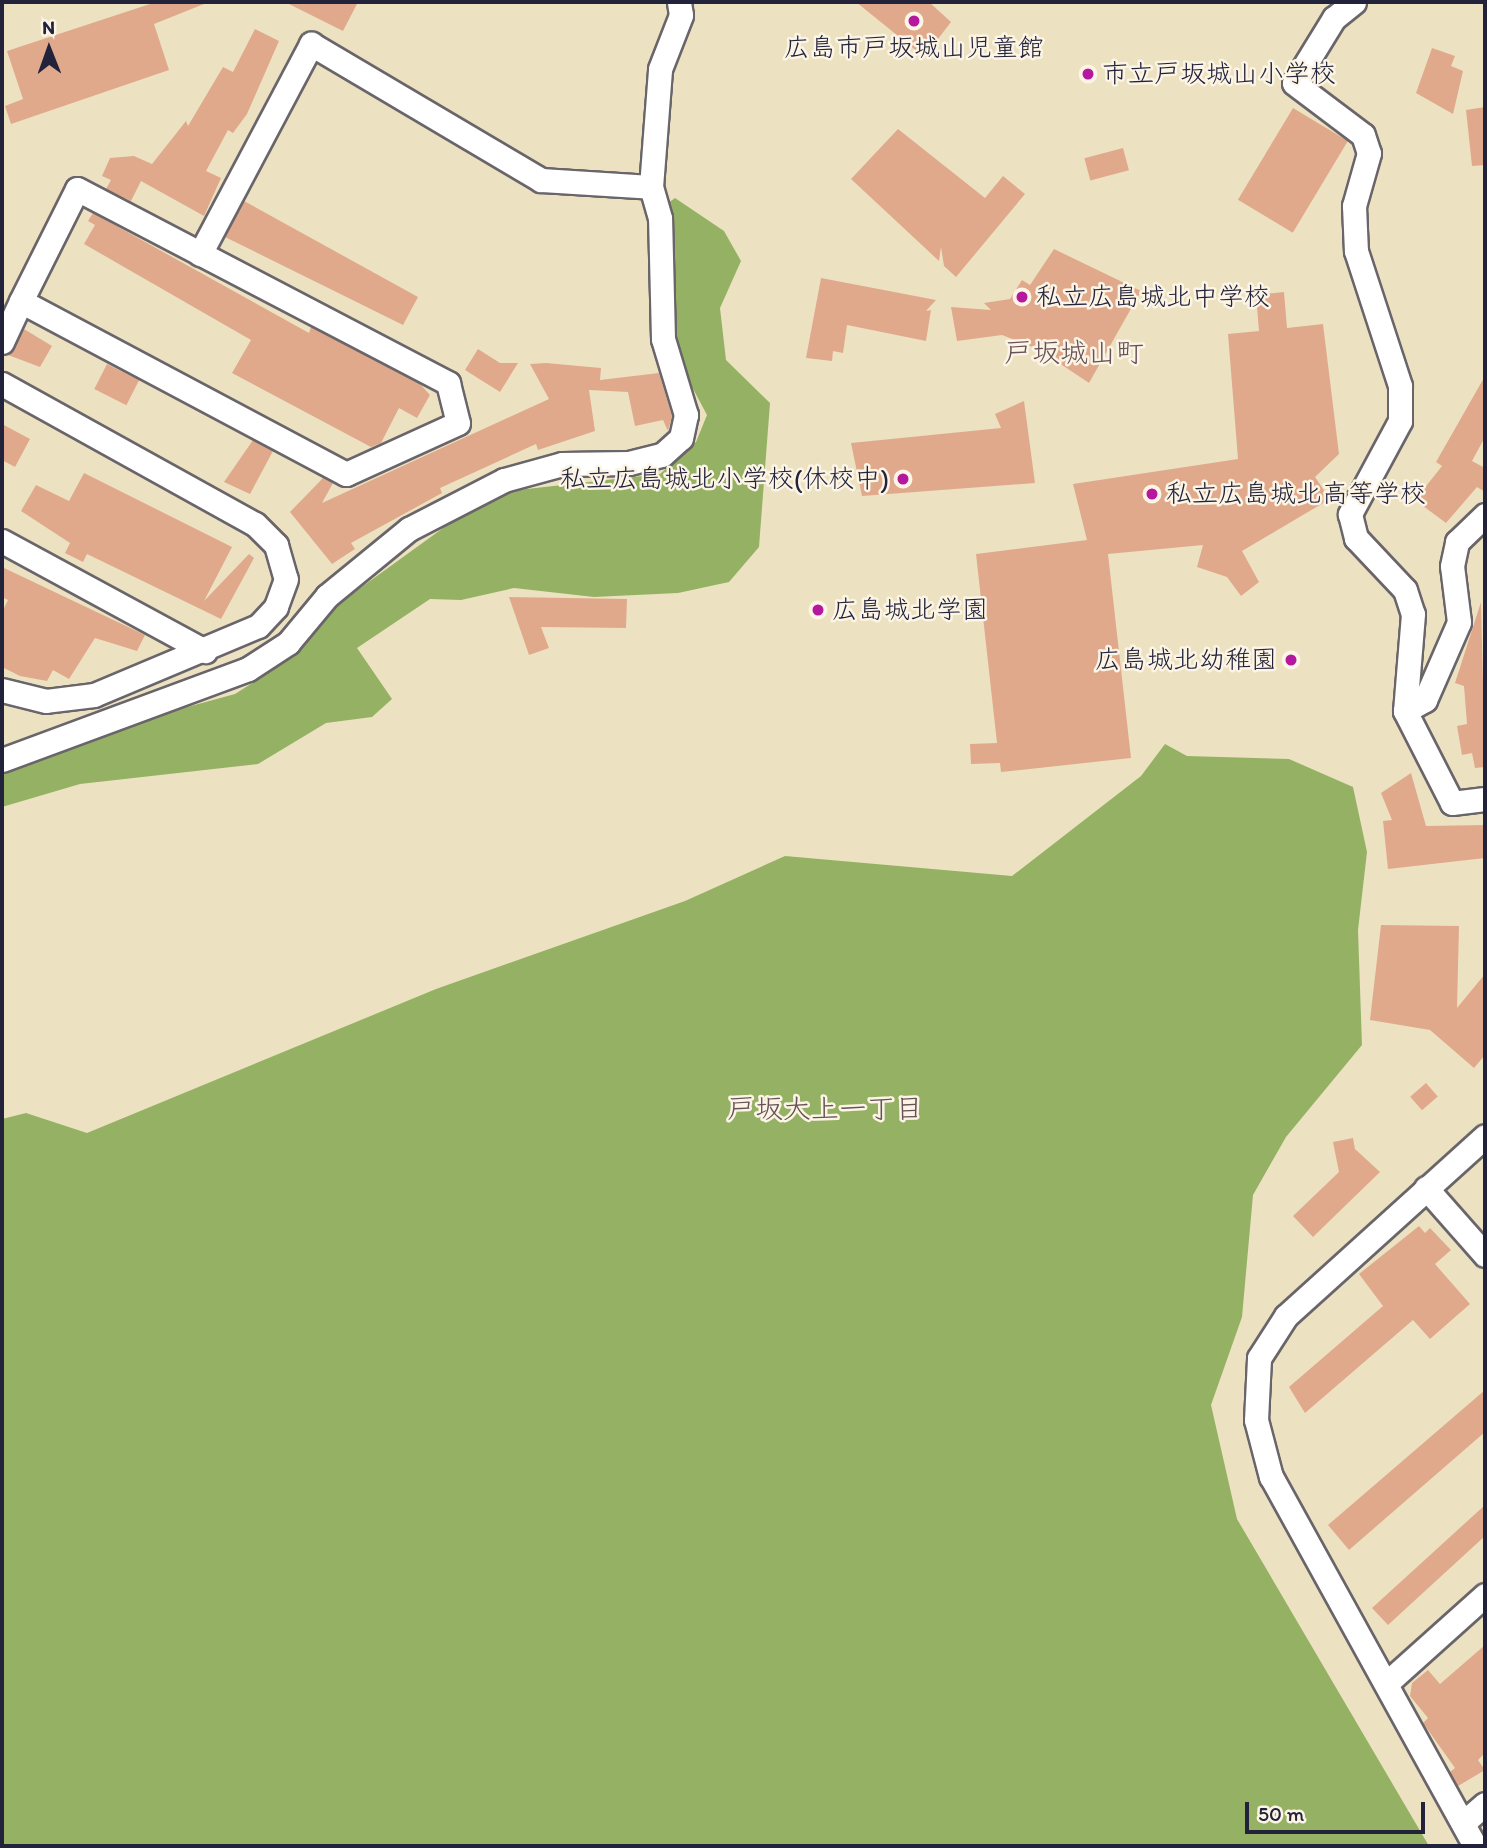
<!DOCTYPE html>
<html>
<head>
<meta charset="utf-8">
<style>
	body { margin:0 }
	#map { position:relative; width:1487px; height:1848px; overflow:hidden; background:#ece2c1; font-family:Itim,"Klee One",sans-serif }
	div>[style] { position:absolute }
	.forest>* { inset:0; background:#95b264 }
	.building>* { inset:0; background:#e1a98c; transform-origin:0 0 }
	.roads { filter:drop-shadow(2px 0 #69656a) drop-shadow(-2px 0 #69656a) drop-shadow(0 2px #69656a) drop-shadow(0 -2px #69656a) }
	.minor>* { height:23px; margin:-11.5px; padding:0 11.5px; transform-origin:11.5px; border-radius:11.5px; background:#fff }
	.dots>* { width:19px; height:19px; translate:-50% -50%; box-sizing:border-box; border:4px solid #fcf5e5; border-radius:50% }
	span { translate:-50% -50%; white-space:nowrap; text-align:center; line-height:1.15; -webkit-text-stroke:5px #fcf5e5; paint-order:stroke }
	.poi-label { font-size:26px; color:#22223b }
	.left { translate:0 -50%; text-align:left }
	.right { translate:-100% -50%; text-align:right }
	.neighbourhood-label { font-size:28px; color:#655157 }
	.frame { position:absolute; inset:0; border:4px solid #22223b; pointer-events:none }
	.north { position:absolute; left:14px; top:14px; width:70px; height:70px; -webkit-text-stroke:5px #fcf5e5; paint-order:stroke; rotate:359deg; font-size:19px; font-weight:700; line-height:28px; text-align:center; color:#22223b }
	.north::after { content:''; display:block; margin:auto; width:24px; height:32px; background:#22223b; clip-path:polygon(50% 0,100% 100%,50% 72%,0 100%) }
	.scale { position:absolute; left:1245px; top:1802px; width:180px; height:32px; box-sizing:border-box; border:4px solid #22223b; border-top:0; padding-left:9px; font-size:21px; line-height:24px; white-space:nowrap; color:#22223b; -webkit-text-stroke:5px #fcf5e5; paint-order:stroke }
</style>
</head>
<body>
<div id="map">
	<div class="forest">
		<i style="clip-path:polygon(675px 198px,724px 231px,741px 261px,720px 308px,726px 360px,770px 403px,759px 547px,729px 582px,678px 593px,594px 597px,514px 588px,461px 600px,430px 599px,357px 648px,392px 699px,372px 717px,326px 723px,258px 764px,80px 784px,2px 807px,2px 772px,147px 718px,235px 694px,284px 663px,334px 607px,457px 518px,509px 491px,660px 474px,696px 442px,707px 415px,682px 368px,666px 302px,661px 208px)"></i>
		<i style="clip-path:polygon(1165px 744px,1187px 756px,1289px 759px,1353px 787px,1367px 852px,1358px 930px,1362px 1045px,1286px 1137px,1253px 1195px,1242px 1317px,1211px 1405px,1237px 1519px,1429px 1846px,2px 1846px,2px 1119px,26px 1113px,87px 1133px,436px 989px,685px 901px,785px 856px,1012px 876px,1141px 776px)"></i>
	</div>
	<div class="building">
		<i style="clip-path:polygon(156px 2px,209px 2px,154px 24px,169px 70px,11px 124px,5px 106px,23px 99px,7px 51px)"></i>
		<i style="clip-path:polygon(285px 2px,358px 2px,343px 31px)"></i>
		<i style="clip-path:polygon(856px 2px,929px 2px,951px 22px,924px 57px)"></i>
		<i style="clip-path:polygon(255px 29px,279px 41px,247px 114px,233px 133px,228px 130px,206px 171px,221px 178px,204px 216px,141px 181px,131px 201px,106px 189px,111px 180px,102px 176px,110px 158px,134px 156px,152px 164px,186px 121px,188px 126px,223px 67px,233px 72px)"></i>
		<i style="clip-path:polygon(1432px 48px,1455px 56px,1451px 66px,1463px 71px,1453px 114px,1416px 93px)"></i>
		<i style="clip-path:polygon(1485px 107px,1485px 165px,1472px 166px,1466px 110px)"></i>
		<i style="left:1293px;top:108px;width:64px;height:107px;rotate:31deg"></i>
		<i style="clip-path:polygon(898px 129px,985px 198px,1003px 176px,1025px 194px,956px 277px,944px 266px,941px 247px,939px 261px,851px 179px)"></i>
		<i style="left:1123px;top:148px;width:23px;height:40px;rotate:75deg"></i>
		<i style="clip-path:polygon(244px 201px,418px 297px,403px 325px,225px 237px)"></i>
		<i style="clip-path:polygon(93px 213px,309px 333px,311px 327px,420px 384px,430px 395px,417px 418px,399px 408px,381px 443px,371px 447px,232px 373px,251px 340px,84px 244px,95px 225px,88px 221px)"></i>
		<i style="clip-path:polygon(1054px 249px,1141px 291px,1089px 383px,1038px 349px,1002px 335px,957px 341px,951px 307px,991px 310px,984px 303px,1010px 299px,1022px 280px,1030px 285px)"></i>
		<i style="clip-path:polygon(821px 278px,936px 300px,926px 311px,931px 310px,926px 341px,847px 325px,843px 353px,833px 351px,832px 361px,806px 358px)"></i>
		<i style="clip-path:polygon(1284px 292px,1287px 328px,1323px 324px,1339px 454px,1315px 477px,1330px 499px,1242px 551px,1259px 582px,1241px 596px,1227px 577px,1197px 567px,1203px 545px,1108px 554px,1131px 758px,1001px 772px,1000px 763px,971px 764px,970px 744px,997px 743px,976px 554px,1087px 540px,1073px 484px,1238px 459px,1228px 334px,1259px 331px,1256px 295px)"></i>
		<i style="clip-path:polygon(24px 329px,52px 346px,40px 367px,8px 355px)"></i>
		<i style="clip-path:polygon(478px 349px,500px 363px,518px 363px,500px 392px,465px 370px)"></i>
		<i style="clip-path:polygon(546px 363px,601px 368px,600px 380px,659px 373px,672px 416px,668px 431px,663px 420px,635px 426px,628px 392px,589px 390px,595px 431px,538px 450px,536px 444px,440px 488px,442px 493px,351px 543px,355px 549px,332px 564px,290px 512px,323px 478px,333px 483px,322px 503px,549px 399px,530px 364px)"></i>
		<i style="left:107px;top:364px;width:36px;height:28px;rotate:27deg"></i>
		<i style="clip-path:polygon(1485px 376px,1485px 437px,1472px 461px,1485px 468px,1485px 492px,1477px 487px,1446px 523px,1415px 500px,1442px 466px,1436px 462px)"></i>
		<i style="clip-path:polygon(1024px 401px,1035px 483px,862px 496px,851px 443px,1001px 428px,995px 414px)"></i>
		<i style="clip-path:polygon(2px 424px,30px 439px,15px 467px,2px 460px)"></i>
		<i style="clip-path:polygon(253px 440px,273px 451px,250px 494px,224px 482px)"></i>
		<i style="clip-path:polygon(84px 473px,232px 547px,204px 601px,249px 554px,254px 558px,221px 619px,87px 554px,83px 562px,65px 553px,70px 543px,21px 511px,36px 485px,69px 501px)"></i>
		<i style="clip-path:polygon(2px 567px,145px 635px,137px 651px,95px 638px,69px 679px,53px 670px,47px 681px,20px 676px,2px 667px,2px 612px,8px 600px,2px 597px)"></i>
		<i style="clip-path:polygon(509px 597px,627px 599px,626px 628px,541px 627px,549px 648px,529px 655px)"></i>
		<i style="clip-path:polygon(1481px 602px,1485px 767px,1475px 768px,1472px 753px,1462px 755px,1457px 726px,1467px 724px,1464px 686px,1455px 683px)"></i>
		<i style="clip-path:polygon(1411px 773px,1426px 826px,1485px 825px,1485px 858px,1388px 869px,1383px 821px,1392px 820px,1381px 793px)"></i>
		<i style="clip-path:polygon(1381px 925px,1459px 926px,1457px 1008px,1485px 974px,1485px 1055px,1474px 1068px,1430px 1030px,1370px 1020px)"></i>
		<i style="left:1426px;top:1083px;width:18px;height:21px;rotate:49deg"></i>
		<i style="clip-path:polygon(1353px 1138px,1355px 1149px,1380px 1172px,1313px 1237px,1293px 1216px,1339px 1172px,1333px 1142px)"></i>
		<i style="clip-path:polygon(1419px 1226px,1425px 1233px,1430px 1228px,1451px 1250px,1435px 1264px,1470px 1304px,1430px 1339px,1413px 1320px,1305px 1413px,1289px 1387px,1383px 1306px,1359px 1274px)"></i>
		<i style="clip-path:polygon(1485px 1390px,1485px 1432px,1349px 1550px,1328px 1525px)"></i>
		<i style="clip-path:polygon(1485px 1505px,1485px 1536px,1388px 1625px,1372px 1608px)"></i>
		<i style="clip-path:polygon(1485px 1645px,1485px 1753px,1478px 1760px,1485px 1770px,1458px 1786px,1450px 1772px,1455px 1768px,1423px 1723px,1428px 1718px,1410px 1696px,1412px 1683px,1428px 1670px,1440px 1684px)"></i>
	</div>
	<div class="roads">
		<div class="minor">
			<i style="left:1354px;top:2px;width:26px;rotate:141deg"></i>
			<i style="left:1334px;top:18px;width:76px;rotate:121.6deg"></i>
			<i style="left:1294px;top:83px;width:86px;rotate:37deg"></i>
			<i style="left:1363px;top:135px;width:19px;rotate:72deg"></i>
			<i style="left:1369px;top:153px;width:55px;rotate:105.8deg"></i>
			<i style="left:1354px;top:206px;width:45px;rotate:87.5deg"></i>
			<i style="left:1356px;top:251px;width:142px;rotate:71.9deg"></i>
			<i style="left:1400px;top:386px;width:35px;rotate:90deg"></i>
			<i style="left:1400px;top:421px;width:106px;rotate:118.3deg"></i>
			<i style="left:1350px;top:514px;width:25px;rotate:76deg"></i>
			<i style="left:1356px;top:538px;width:71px;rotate:46.7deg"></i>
			<i style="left:1405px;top:590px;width:25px;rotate:72deg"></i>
			<i style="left:1413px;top:614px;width:97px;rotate:94.7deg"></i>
			<i style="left:1405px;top:711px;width:103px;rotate:62.9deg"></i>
			<i style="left:1452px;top:803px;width:33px;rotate:-7deg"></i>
			<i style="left:200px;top:254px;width:238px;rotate:-62.1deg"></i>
			<i style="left:311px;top:44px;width:267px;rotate:30.6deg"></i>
			<i style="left:541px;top:180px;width:110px;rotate:3.6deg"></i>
			<i style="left:2px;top:342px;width:45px;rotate:-65.1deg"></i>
			<i style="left:21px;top:301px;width:125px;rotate:-63.4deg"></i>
			<i style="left:77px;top:189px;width:419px;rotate:27.6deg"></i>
			<i style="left:448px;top:383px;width:41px;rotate:76deg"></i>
			<i style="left:458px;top:423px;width:123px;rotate:155.5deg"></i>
			<i style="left:346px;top:474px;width:368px;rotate:-152deg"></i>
			<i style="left:2px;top:384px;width:289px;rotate:29deg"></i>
			<i style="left:255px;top:524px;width:30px;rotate:45deg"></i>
			<i style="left:276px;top:545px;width:35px;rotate:74deg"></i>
			<i style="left:286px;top:579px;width:30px;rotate:110deg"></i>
			<i style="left:276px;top:607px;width:26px;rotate:133deg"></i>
			<i style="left:258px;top:626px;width:178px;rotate:157.2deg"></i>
			<i style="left:94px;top:695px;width:48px;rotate:172.9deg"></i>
			<i style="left:46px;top:701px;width:45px;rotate:-166deg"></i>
			<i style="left:2px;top:541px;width:231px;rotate:28.5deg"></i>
			<i style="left:1405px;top:711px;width:23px;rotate:-29deg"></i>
			<i style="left:1425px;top:700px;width:85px;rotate:-66.4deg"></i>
			<i style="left:1459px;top:622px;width:56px;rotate:-97.1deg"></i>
			<i style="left:1452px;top:566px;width:25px;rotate:-78deg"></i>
			<i style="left:1457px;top:542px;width:39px;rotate:-44deg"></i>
			<i style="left:2px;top:760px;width:262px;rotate:-20.3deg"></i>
			<i style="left:248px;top:669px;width:48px;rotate:-33deg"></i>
			<i style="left:288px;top:643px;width:61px;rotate:-50.3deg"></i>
			<i style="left:327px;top:596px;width:106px;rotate:-39.3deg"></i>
			<i style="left:409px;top:529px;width:107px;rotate:-27.3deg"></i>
			<i style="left:504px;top:480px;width:60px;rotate:-15.4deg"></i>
			<i style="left:562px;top:464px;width:67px;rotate:-0.9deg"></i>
			<i style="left:629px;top:463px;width:34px;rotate:-14deg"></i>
			<i style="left:662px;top:455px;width:25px;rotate:-42deg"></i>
			<i style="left:681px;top:438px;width:24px;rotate:-78deg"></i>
			<i style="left:686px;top:415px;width:79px;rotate:-106.8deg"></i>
			<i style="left:663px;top:339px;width:121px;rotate:-91.4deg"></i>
			<i style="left:660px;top:218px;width:32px;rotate:-106deg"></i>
			<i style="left:651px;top:187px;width:118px;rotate:-85.6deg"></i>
			<i style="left:660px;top:69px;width:58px;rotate:-68.7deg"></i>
			<i style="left:681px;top:15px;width:13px;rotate:-99deg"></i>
			<i style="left:1426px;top:1188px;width:89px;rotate:48.6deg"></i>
			<i style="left:1388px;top:1682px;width:130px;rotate:-41.9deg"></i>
			<i style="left:1463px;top:1823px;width:29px;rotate:-41deg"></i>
			<i style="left:1475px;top:1846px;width:422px;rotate:-118.9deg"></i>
			<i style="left:1271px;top:1477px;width:59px;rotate:-104.7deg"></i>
			<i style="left:1256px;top:1420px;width:62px;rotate:-87.2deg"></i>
			<i style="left:1259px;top:1358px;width:50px;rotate:-57.3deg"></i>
			<i style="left:1286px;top:1316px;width:268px;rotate:-42.1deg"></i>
		</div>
	</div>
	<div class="dots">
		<i style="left:914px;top:21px;background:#b5179e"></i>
		<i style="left:1088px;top:74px;background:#b5179e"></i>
		<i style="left:1022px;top:297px;background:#b5179e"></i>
		<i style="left:903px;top:479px;background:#b5179e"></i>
		<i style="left:1152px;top:494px;background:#b5179e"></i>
		<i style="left:818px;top:610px;background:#b5179e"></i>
		<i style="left:1291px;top:660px;background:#b5179e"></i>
	</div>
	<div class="poi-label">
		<span style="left:914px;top:48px">広島市戸坂城山児童館</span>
		<span class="left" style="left:1102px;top:74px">市立戸坂城山小学校</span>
		<span class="left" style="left:1036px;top:297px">私立広島城北中学校</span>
		<span class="right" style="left:889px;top:479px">私立広島城北小学校(休校中)</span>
		<span class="left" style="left:1166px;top:494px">私立広島城北高等学校</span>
		<span class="left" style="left:832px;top:610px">広島城北学園</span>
		<span class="right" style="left:1277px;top:660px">広島城北幼稚園</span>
	</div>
	<div class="neighbourhood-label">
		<span style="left:1074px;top:352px">戸坂城山町</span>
		<span style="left:825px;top:1108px">戸坂大上一丁目</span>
	</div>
	<div class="frame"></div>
	<div class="north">N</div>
	<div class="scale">50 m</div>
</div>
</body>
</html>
